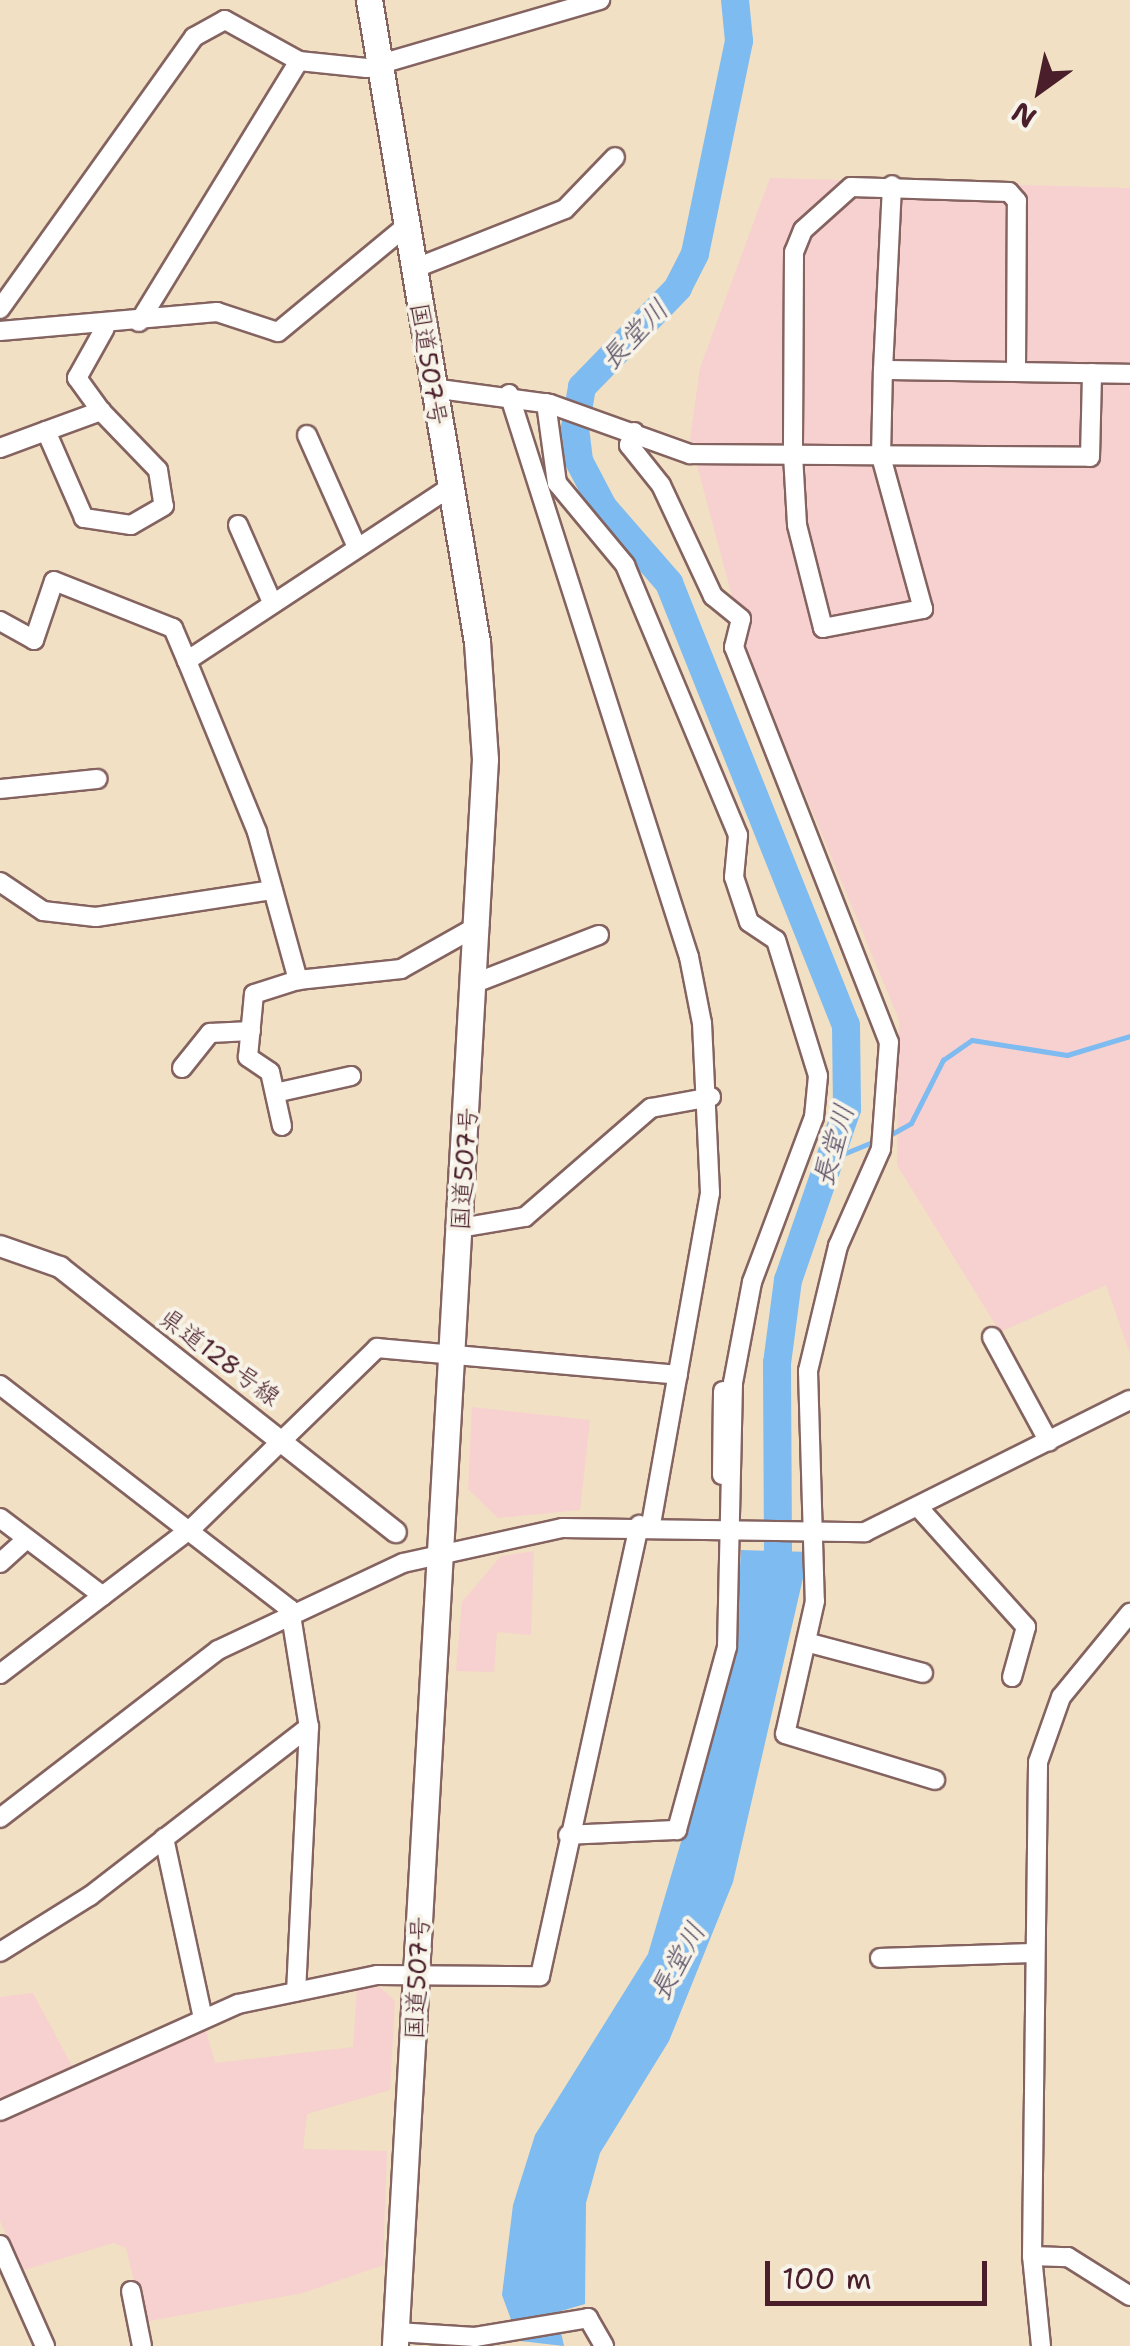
<!DOCTYPE html>
<html>
<head>
<meta charset="utf-8">
<style>
	body { margin:0 }
	#map { position:relative; width:1130px; height:2346px; overflow:hidden; background:#f1e0c3; font-family:"Shantell Sans","Klee One",sans-serif }
	div>[style] { position:absolute }
	.built>* { inset:0; background:#f7d0d0 }
	.water>* { inset:0; background:#7dbbf0 }
	.stream>* { height:5px; margin:-2.5px; padding:0 2.5px; transform-origin:2.5px; border-radius:2.5px; background:#7dbbf0 }
	.river>* { height:28px; margin:-14px; padding:0 14px; transform-origin:14px; border-radius:14px; background:#7dbbf0 }
	.roads { filter:drop-shadow(2px 0 #846360) drop-shadow(-2px 0 #846360) drop-shadow(0 2px #846360) drop-shadow(0 -2px #846360) }
	.minor>* { height:18px; margin:-9px; padding:0 9px; transform-origin:9px; border-radius:9px; background:#fff }
	.major>* { height:20px; margin:-10px; padding:0 10px; transform-origin:10px; border-radius:10px; background:#fff }
	.highway>* { height:25px; margin:-12.5px; padding:0 12.5px; transform-origin:12.5px; border-radius:12.5px; background:#fff }
	span { translate:-50% -50%; white-space:nowrap; text-align:center; line-height:1.15; -webkit-text-stroke:8px #f7f3e8; paint-order:stroke }
	.street-label { font-size:25px; color:#4a1f2b }
	.water-label { font-size:28px; color:#594e66; font-style:italic }
	.north { position:absolute; left:990px; top:40px; width:100px; height:100px; -webkit-text-stroke:8px #f7f3e8; paint-order:stroke; rotate:213deg; font-size:28px; font-weight:700; line-height:40px; text-align:center; color:#4a1f2b }
	.north::after { content:''; display:block; margin:auto; width:35px; height:45px; background:#4a1f2b; clip-path:polygon(50% 0,100% 100%,50% 72%,0 100%) }
	.scale { position:absolute; left:765px; top:2261px; width:222px; height:45px; box-sizing:border-box; border:5px solid #4a1f2b; border-top:0; padding-left:12px; font-size:30px; line-height:35px; white-space:nowrap; color:#4a1f2b; -webkit-text-stroke:8px #f7f3e8; paint-order:stroke }
</style>
</head>
<body>
<div id="map">
	<div class="built">
		<i style="clip-path:polygon(770px 178px,1130px 188px,1130px 1354px,1106px 1285px,1000px 1332px,897px 1165px,899px 1020px,748px 656px,690px 439px,700px 368px)"></i>
		<i style="clip-path:polygon(472px 1407px,590px 1420px,580px 1510px,498px 1518px,468px 1489px)"></i>
		<i style="clip-path:polygon(534px 1551px,531px 1635px,497px 1632px,494px 1672px,456px 1671px,462px 1602px,501px 1556px)"></i>
		<i style="clip-path:polygon(380px 1987px,395px 2001px,390px 2090px,307px 2114px,303px 2149px,387px 2151px,383px 2265px,303px 2293px,144px 2322px,126px 2248px,113px 2243px,24px 2270px,0 2221px,0 1997px,33px 1993px,81px 2083px,205px 2027px,215px 2063px,353px 2047px,357px 1989px)"></i>
	</div>
	<div class="water">
		<i style="clip-path:polygon(741px 1550px,809px 1552px,733px 1882px,669px 2041px,600px 2153px,586px 2203px,585px 2304px,513px 2325px,502px 2295px,513px 2205px,535px 2135px,648px 1954px,734px 1662px)"></i>
		<i style="clip-path:polygon(561px 2332px,564px 2346px,520px 2341px)"></i>
	</div>
	<div class="stream">
		<i style="left:888px;top:1136px;width:26px;rotate:-29deg"></i>
		<i style="left:911px;top:1123px;width:71px;rotate:-63.1deg"></i>
		<i style="left:943px;top:1060px;width:35px;rotate:-35deg"></i>
		<i style="left:972px;top:1040px;width:96px;rotate:9deg"></i>
		<i style="left:1067px;top:1055px;width:66px;rotate:-16.8deg"></i>
		<i style="left:831px;top:1159px;width:50px;rotate:-22.4deg"></i>
	</div>
	<div class="river">
		<i style="left:735px;top:0;width:41px;rotate:84.4deg"></i>
		<i style="left:739px;top:41px;width:217px;rotate:101.7deg"></i>
		<i style="left:695px;top:254px;width:38px;rotate:117deg"></i>
		<i style="left:678px;top:288px;width:138px;rotate:134.1deg"></i>
		<i style="left:582px;top:387px;width:42px;rotate:99.7deg"></i>
		<i style="left:575px;top:428px;width:33px;rotate:83deg"></i>
		<i style="left:579px;top:461px;width:52px;rotate:62.4deg"></i>
		<i style="left:603px;top:507px;width:101px;rotate:49deg"></i>
		<i style="left:669px;top:583px;width:476px;rotate:68.2deg"></i>
		<i style="left:846px;top:1025px;width:84px;rotate:89.3deg"></i>
		<i style="left:847px;top:1109px;width:181px;rotate:109deg"></i>
		<i style="left:788px;top:1280px;width:84px;rotate:97.5deg"></i>
		<i style="left:777px;top:1363px;width:224px;rotate:89.7deg"></i>
	</div>
	<div class="roads">
		<div class="minor">
			<i style="left:413px;top:269px;width:163px;rotate:-21.5deg"></i>
			<i style="left:565px;top:209px;width:72px;rotate:-46.1deg"></i>
			<i style="left:0;top:309px;width:334px;rotate:-54.5deg"></i>
			<i style="left:194px;top:37px;width:35px;rotate:-29deg"></i>
			<i style="left:225px;top:20px;width:85px;rotate:29deg"></i>
			<i style="left:299px;top:61px;width:68px;rotate:5.9deg"></i>
			<i style="left:367px;top:68px;width:243px;rotate:-16.3deg"></i>
			<i style="left:139px;top:322px;width:306px;rotate:-58.5deg"></i>
			<i style="left:0;top:331px;width:218px;rotate:-5deg"></i>
			<i style="left:217px;top:312px;width:64px;rotate:18.2deg"></i>
			<i style="left:278px;top:332px;width:166px;rotate:-39.6deg"></i>
			<i style="left:883px;top:370px;width:185px;rotate:-87.2deg"></i>
			<i style="left:1016px;top:372px;width:171px;rotate:-89.7deg"></i>
			<i style="left:1017px;top:201px;width:12px;rotate:-132deg"></i>
			<i style="left:1009px;top:192px;width:158px;rotate:-178.2deg"></i>
			<i style="left:851px;top:187px;width:64px;rotate:138.1deg"></i>
			<i style="left:803px;top:230px;width:24px;rotate:112deg"></i>
			<i style="left:794px;top:252px;width:203px;rotate:90.3deg"></i>
			<i style="left:793px;top:455px;width:70px;rotate:86.7deg"></i>
			<i style="left:797px;top:525px;width:106px;rotate:75.8deg"></i>
			<i style="left:823px;top:628px;width:102px;rotate:-10.8deg"></i>
			<i style="left:923px;top:609px;width:159px;rotate:-105.4deg"></i>
			<i style="left:881px;top:456px;width:86px;rotate:-88.7deg"></i>
			<i style="left:883px;top:370px;width:247px;rotate:0.9deg"></i>
			<i style="left:432px;top:388px;width:119px;rotate:7.7deg"></i>
			<i style="left:550px;top:404px;width:149px;rotate:19.7deg"></i>
			<i style="left:690px;top:454px;width:400px;rotate:0.4deg"></i>
			<i style="left:1090px;top:457px;width:84px;rotate:-88.6deg"></i>
			<i style="left:509px;top:394px;width:591px;rotate:72.27deg"></i>
			<i style="left:689px;top:957px;width:67px;rotate:78.9deg"></i>
			<i style="left:702px;top:1023px;width:170px;rotate:87.3deg"></i>
			<i style="left:710px;top:1193px;width:336px;rotate:100.1deg"></i>
			<i style="left:546px;top:403px;width:81px;rotate:82.2deg"></i>
			<i style="left:557px;top:483px;width:107px;rotate:50.3deg"></i>
			<i style="left:625px;top:565px;width:293px;rotate:67.3deg"></i>
			<i style="left:738px;top:835px;width:42px;rotate:95.4deg"></i>
			<i style="left:734px;top:877px;width:47px;rotate:71.6deg"></i>
			<i style="left:749px;top:922px;width:32px;rotate:34deg"></i>
			<i style="left:776px;top:940px;width:142px;rotate:72.8deg"></i>
			<i style="left:818px;top:1076px;width:41px;rotate:95.6deg"></i>
			<i style="left:814px;top:1117px;width:176px;rotate:110.6deg"></i>
			<i style="left:752px;top:1282px;width:103px;rotate:100.7deg"></i>
			<i style="left:733px;top:1383px;width:264px;rotate:91.3deg"></i>
			<i style="left:727px;top:1647px;width:190px;rotate:105.3deg"></i>
			<i style="left:677px;top:1830px;width:109px;rotate:177.4deg"></i>
			<i style="left:101px;top:411px;width:41px;rotate:-126deg"></i>
			<i style="left:77px;top:378px;width:57px;rotate:-60.8deg"></i>
			<i style="left:634px;top:432px;width:14px;rotate:111deg"></i>
			<i style="left:629px;top:445px;width:51px;rotate:51.3deg"></i>
			<i style="left:661px;top:485px;width:123px;rotate:64.9deg"></i>
			<i style="left:713px;top:596px;width:36px;rotate:39deg"></i>
			<i style="left:741px;top:619px;width:29px;rotate:104deg"></i>
			<i style="left:734px;top:647px;width:424px;rotate:68.6deg"></i>
			<i style="left:889px;top:1042px;width:107px;rotate:94.3deg"></i>
			<i style="left:881px;top:1149px;width:106px;rotate:113.9deg"></i>
			<i style="left:838px;top:1246px;width:129px;rotate:103.5deg"></i>
			<i style="left:808px;top:1371px;width:230px;rotate:88.3deg"></i>
			<i style="left:815px;top:1601px;width:136px;rotate:102.7deg"></i>
			<i style="left:785px;top:1734px;width:157px;rotate:17deg"></i>
			<i style="left:307px;top:435px;width:120px;rotate:66deg"></i>
			<i style="left:0;top:448px;width:49px;rotate:-20.3deg"></i>
			<i style="left:46px;top:431px;width:59px;rotate:-20deg"></i>
			<i style="left:101px;top:411px;width:82px;rotate:46deg"></i>
			<i style="left:158px;top:470px;width:36px;rotate:81deg"></i>
			<i style="left:164px;top:506px;width:38px;rotate:150deg"></i>
			<i style="left:131px;top:525px;width:48px;rotate:-171.5deg"></i>
			<i style="left:84px;top:518px;width:95px;rotate:-113.6deg"></i>
			<i style="left:449px;top:488px;width:314px;rotate:146.6deg"></i>
			<i style="left:187px;top:661px;width:185px;rotate:67.7deg"></i>
			<i style="left:257px;top:832px;width:154px;rotate:74.5deg"></i>
			<i style="left:298px;top:980px;width:104px;rotate:-6.1deg"></i>
			<i style="left:401px;top:969px;width:90px;rotate:-29.4deg"></i>
			<i style="left:238px;top:525px;width:84px;rotate:66.2deg"></i>
			<i style="left:0;top:621px;width:39px;rotate:29deg"></i>
			<i style="left:34px;top:640px;width:62px;rotate:-71.3deg"></i>
			<i style="left:54px;top:581px;width:128px;rotate:21.6deg"></i>
			<i style="left:173px;top:628px;width:36px;rotate:67deg"></i>
			<i style="left:0;top:789px;width:98px;rotate:-5.9deg"></i>
			<i style="left:0;top:882px;width:52px;rotate:34deg"></i>
			<i style="left:43px;top:911px;width:53px;rotate:6.5deg"></i>
			<i style="left:96px;top:917px;width:179px;rotate:-8.7deg"></i>
			<i style="left:475px;top:983px;width:133px;rotate:-21.2deg"></i>
			<i style="left:182px;top:1068px;width:45px;rotate:-51.3deg"></i>
			<i style="left:210px;top:1033px;width:41px;rotate:-2.8deg"></i>
			<i style="left:275px;top:1093px;width:78px;rotate:-12.6deg"></i>
			<i style="left:282px;top:1126px;width:55px;rotate:-102.5deg"></i>
			<i style="left:270px;top:1072px;width:27px;rotate:-146deg"></i>
			<i style="left:248px;top:1057px;width:63px;rotate:-84.6deg"></i>
			<i style="left:254px;top:994px;width:46px;rotate:-17.7deg"></i>
			<i style="left:460px;top:1228px;width:66px;rotate:-9.6deg"></i>
			<i style="left:525px;top:1217px;width:167px;rotate:-40.9deg"></i>
			<i style="left:651px;top:1108px;width:61px;rotate:-10.4deg"></i>
			<i style="left:992px;top:1337px;width:119px;rotate:61.5deg"></i>
			<i style="left:0;top:1385px;width:366px;rotate:37.7deg"></i>
			<i style="left:290px;top:1609px;width:120px;rotate:80.9deg"></i>
			<i style="left:309px;top:1727px;width:265px;rotate:92.8deg"></i>
			<i style="left:722px;top:1475px;width:84px;rotate:-89.3deg"></i>
			<i style="left:919px;top:1508px;width:160px;rotate:48deg"></i>
			<i style="left:1026px;top:1627px;width:52px;rotate:105.6deg"></i>
			<i style="left:0;top:1518px;width:129px;rotate:37.1deg"></i>
			<i style="left:0;top:1563px;width:36px;rotate:-42deg"></i>
			<i style="left:806px;top:1642px;width:121px;rotate:14.8deg"></i>
			<i style="left:0;top:1674px;width:243px;rotate:-37.3deg"></i>
			<i style="left:193px;top:1527px;width:257px;rotate:-44.2deg"></i>
			<i style="left:377px;top:1348px;width:302px;rotate:5.1deg"></i>
			<i style="left:0;top:1818px;width:275px;rotate:-37.6deg"></i>
			<i style="left:218px;top:1650px;width:204px;rotate:-25.2deg"></i>
			<i style="left:403px;top:1563px;width:163px;rotate:-12.4deg"></i>
			<i style="left:562px;top:1528px;width:303px;rotate:0.8deg"></i>
			<i style="left:865px;top:1532px;width:296px;rotate:-26.5deg"></i>
			<i style="left:164px;top:1838px;width:184px;rotate:77.8deg"></i>
			<i style="left:0;top:1952px;width:106px;rotate:-31.9deg"></i>
			<i style="left:90px;top:1896px;width:277px;rotate:-37.7deg"></i>
			<i style="left:880px;top:1958px;width:151px;rotate:-1.9deg"></i>
			<i style="left:0;top:2111px;width:261px;rotate:-24.2deg"></i>
			<i style="left:238px;top:2004px;width:142px;rotate:-11.8deg"></i>
			<i style="left:377px;top:1975px;width:163px;rotate:0.4deg"></i>
			<i style="left:540px;top:1976px;width:462px;rotate:-77.6deg"></i>
			<i style="left:0;top:2245px;width:111px;rotate:66deg"></i>
			<i style="left:1032px;top:2256px;width:36px;rotate:2deg"></i>
			<i style="left:1068px;top:2257px;width:73px;rotate:32.2deg"></i>
			<i style="left:131px;top:2291px;width:56px;rotate:78.7deg"></i>
			<i style="left:397px;top:2332px;width:78px;rotate:3.7deg"></i>
			<i style="left:475px;top:2337px;width:115px;rotate:-9.5deg"></i>
			<i style="left:588px;top:2318px;width:32px;rotate:60deg"></i>
			<i style="left:1041px;top:2346px;width:90px;rotate:-95.7deg"></i>
			<i style="left:1032px;top:2256px;width:494px;rotate:-89.3deg"></i>
			<i style="left:1038px;top:1762px;width:69px;rotate:-70.5deg"></i>
			<i style="left:1061px;top:1697px;width:109px;rotate:-50.6deg"></i>
		</div>
		<div class="major">
			<i style="left:0;top:1246px;width:64px;rotate:19.3deg"></i>
			<i style="left:60px;top:1267px;width:428px;rotate:38.3deg"></i>
		</div>
		<div class="highway">
			<i style="left:369px;top:0;width:651px;rotate:80.45deg"></i>
			<i style="left:477px;top:642px;width:117px;rotate:86.1deg"></i>
			<i style="left:485px;top:759px;width:1590px;rotate:93.25deg"></i>
		</div>
	</div>
	<div class="street-label">
		<span style="left:429px;top:364px;rotate:81deg">国道507号</span>
		<span style="left:464px;top:1169px;rotate:-86deg">国道507号</span>
		<span style="left:220px;top:1357px;rotate:37deg">県道128号線</span>
		<span style="left:417px;top:1978px;rotate:-87deg">国道507号</span>
	</div>
	<div class="water-label">
		<span style="left:634px;top:334px;rotate:-46deg">長堂川</span>
		<span style="left:833px;top:1145px;rotate:-74deg">長堂川</span>
		<span style="left:677px;top:1961px;rotate:-61deg">長堂川</span>
	</div>
	<div class="north">N</div>
	<div class="scale">100 m</div>
</div>
</body>
</html>
